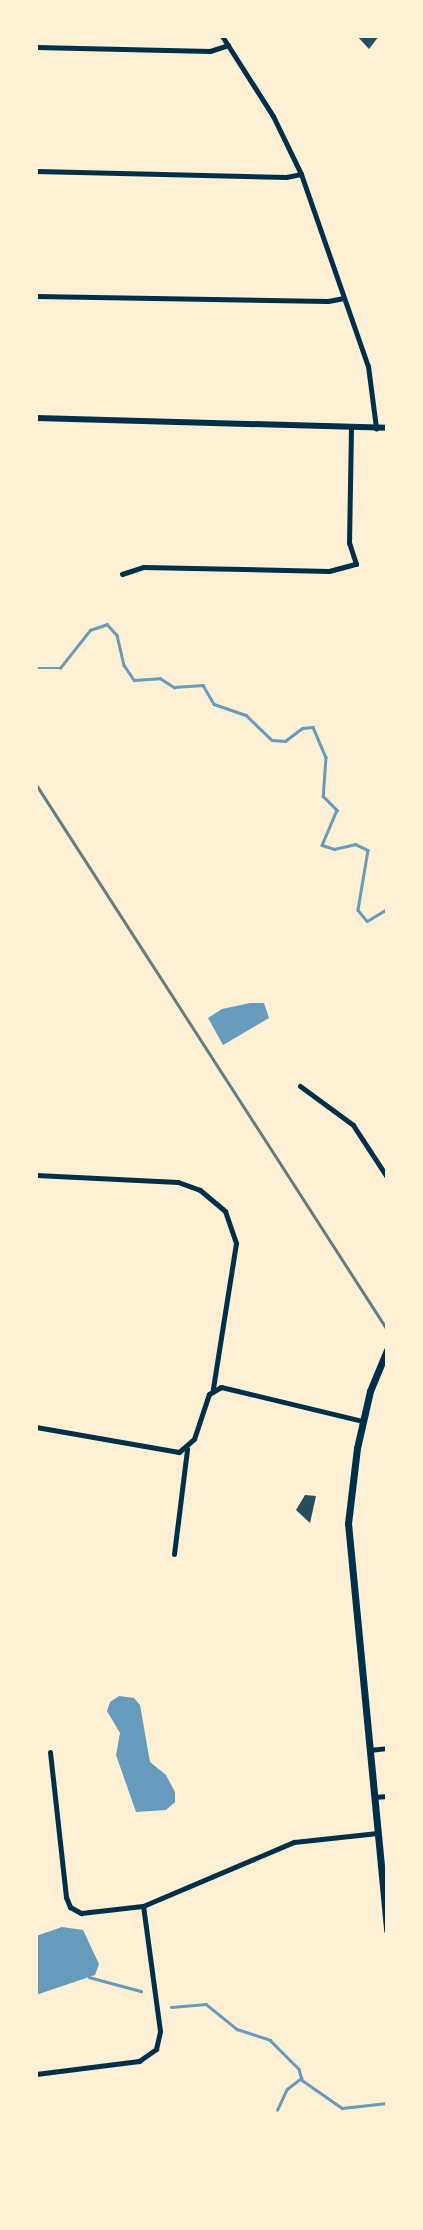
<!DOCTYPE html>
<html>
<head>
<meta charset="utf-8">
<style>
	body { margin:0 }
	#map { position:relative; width:423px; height:2230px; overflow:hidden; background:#fdf0d5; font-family:"Crimson Pro",serif }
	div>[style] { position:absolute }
	.water>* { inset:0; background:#669bbc }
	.stream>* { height:2.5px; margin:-1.25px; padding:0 1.25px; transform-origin:1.25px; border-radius:1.25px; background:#669bbc }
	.building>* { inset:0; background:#264d5e }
	.minor>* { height:5px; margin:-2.5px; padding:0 2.5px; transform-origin:2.5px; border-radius:2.5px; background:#003049 }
	.tertiary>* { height:6px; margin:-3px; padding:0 3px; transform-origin:3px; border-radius:3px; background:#003049 }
	.secondary>* { height:7px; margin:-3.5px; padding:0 3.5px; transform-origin:3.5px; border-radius:3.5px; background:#003049 }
	.rail>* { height:2.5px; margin:-1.25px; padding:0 1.25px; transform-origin:1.25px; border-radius:1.25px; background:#657d81 }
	span { translate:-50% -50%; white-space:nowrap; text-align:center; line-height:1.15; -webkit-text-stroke:5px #fdf0d5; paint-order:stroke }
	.frame { position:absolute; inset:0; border:38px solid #fdf0d5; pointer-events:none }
</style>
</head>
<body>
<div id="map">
	<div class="water">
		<i style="clip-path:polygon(250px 1003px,264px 1003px,269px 1018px,223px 1045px,208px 1018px,222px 1009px)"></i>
		<i style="clip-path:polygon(119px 1696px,134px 1698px,140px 1705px,150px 1762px,166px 1775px,175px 1792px,175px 1802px,166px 1810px,136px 1812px,116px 1755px,120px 1733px,107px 1711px,110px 1702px)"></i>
		<i style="clip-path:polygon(62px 1927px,83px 1930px,99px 1964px,95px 1975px,36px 1995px,36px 1936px)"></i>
	</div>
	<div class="stream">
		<i style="left:36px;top:668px;width:24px"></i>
		<i style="left:60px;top:668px;width:48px;rotate:-51.7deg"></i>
		<i style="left:90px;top:630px;width:18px;rotate:-19deg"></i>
		<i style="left:107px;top:624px;width:15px;rotate:48deg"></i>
		<i style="left:117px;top:635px;width:31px;rotate:77deg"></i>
		<i style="left:124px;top:665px;width:18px;rotate:56deg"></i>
		<i style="left:134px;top:680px;width:26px;rotate:-4deg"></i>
		<i style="left:160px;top:678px;width:17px;rotate:33deg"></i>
		<i style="left:174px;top:687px;width:29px;rotate:-4deg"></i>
		<i style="left:203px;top:685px;width:22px;rotate:60deg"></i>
		<i style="left:214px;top:704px;width:34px;rotate:19deg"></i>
		<i style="left:246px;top:715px;width:36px;rotate:44deg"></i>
		<i style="left:272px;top:740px;width:13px;rotate:4deg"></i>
		<i style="left:285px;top:741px;width:21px;rotate:-37deg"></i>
		<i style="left:302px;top:728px;width:11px;rotate:-5deg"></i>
		<i style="left:313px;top:727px;width:33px;rotate:67deg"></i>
		<i style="left:326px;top:757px;width:39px;rotate:94deg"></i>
		<i style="left:323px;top:796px;width:20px;rotate:45deg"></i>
		<i style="left:337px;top:810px;width:38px;rotate:113deg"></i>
		<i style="left:322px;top:845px;width:13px;rotate:18deg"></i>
		<i style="left:334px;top:849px;width:22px;rotate:-13deg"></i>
		<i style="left:355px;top:844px;width:14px;rotate:25deg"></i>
		<i style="left:368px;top:850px;width:61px;rotate:99.5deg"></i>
		<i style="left:358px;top:910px;width:14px;rotate:51deg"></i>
		<i style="left:367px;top:921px;width:23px;rotate:-31deg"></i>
		<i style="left:89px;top:1977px;width:54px;rotate:15.1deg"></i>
		<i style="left:171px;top:2007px;width:35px;rotate:-5deg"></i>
		<i style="left:206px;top:2004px;width:40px;rotate:39deg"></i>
		<i style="left:237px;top:2029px;width:35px;rotate:18deg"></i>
		<i style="left:270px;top:2040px;width:41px;rotate:45deg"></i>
		<i style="left:299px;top:2069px;width:11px;rotate:75deg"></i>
		<i style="left:302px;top:2080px;width:49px;rotate:35deg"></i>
		<i style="left:342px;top:2108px;width:45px;rotate:-6.3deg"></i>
		<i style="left:277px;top:2110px;width:23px;rotate:-65deg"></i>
		<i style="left:287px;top:2089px;width:18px;rotate:-38deg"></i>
	</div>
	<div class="building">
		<i style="clip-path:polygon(357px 36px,379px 36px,369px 49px)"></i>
		<i style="clip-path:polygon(305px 1495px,316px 1496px,310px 1523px,296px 1510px)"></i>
	</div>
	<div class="minor">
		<i style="left:222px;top:36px;width:95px;rotate:57.5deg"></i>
		<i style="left:273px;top:116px;width:64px;rotate:64.2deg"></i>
		<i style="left:301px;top:174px;width:203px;rotate:70.8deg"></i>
		<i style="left:368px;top:366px;width:63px;rotate:82.6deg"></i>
		<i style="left:36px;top:47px;width:174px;rotate:1.3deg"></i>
		<i style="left:210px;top:51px;width:19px;rotate:-18deg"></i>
		<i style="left:36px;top:171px;width:250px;rotate:1.4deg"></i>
		<i style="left:286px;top:177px;width:15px;rotate:-11deg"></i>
		<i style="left:36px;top:296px;width:292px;rotate:1deg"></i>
		<i style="left:328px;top:301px;width:16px;rotate:-11deg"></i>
		<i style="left:122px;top:574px;width:22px;rotate:-18deg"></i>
		<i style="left:143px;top:567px;width:186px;rotate:1.2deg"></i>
		<i style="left:329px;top:571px;width:28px;rotate:-15deg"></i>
		<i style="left:356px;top:564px;width:22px;rotate:-108deg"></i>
		<i style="left:349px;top:543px;width:116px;rotate:-89deg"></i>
		<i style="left:300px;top:1086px;width:66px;rotate:36.3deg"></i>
		<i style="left:353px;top:1125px;width:62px;rotate:56.8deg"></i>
		<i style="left:36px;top:1175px;width:142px;rotate:2.8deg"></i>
		<i style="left:178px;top:1182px;width:23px;rotate:20deg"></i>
		<i style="left:200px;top:1190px;width:33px;rotate:40deg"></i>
		<i style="left:225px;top:1211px;width:34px;rotate:71deg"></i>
		<i style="left:236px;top:1243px;width:148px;rotate:99deg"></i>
		<i style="left:36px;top:1427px;width:145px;rotate:9.9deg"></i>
		<i style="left:179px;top:1452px;width:20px;rotate:-41deg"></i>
		<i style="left:194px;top:1439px;width:47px;rotate:-71.6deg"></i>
		<i style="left:209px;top:1394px;width:14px;rotate:-30deg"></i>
		<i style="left:221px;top:1387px;width:146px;rotate:13.5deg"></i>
		<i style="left:174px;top:1554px;width:106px;rotate:-82.9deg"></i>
		<i style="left:369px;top:1750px;width:18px;rotate:-6deg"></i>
		<i style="left:50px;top:1752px;width:146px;rotate:83.7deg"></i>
		<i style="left:66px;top:1897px;width:11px;rotate:68deg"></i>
		<i style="left:70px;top:1907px;width:13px;rotate:29deg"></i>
		<i style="left:81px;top:1913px;width:62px;rotate:-6.4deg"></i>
		<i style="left:143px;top:1906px;width:164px;rotate:-23deg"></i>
		<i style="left:294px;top:1842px;width:84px;rotate:-6.1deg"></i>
		<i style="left:374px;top:1797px;width:13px;rotate:-4deg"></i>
		<i style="left:36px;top:2074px;width:104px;rotate:-7.2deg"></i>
		<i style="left:139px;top:2061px;width:21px;rotate:-35deg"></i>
		<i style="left:156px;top:2049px;width:18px;rotate:-77deg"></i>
		<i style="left:160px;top:2031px;width:126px;rotate:-97.7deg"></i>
	</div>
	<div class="tertiary">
		<i style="left:36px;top:418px;width:351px;rotate:1.6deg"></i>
	</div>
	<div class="secondary">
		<i style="left:387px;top:1350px;width:44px;rotate:112.5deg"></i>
		<i style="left:370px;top:1391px;width:58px;rotate:102.8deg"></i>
		<i style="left:357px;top:1448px;width:76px;rotate:96.8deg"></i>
		<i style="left:348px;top:1523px;width:409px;rotate:84.5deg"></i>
	</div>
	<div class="rail">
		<i style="left:36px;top:784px;width:648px;rotate:57.22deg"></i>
	</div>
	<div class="frame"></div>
</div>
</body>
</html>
